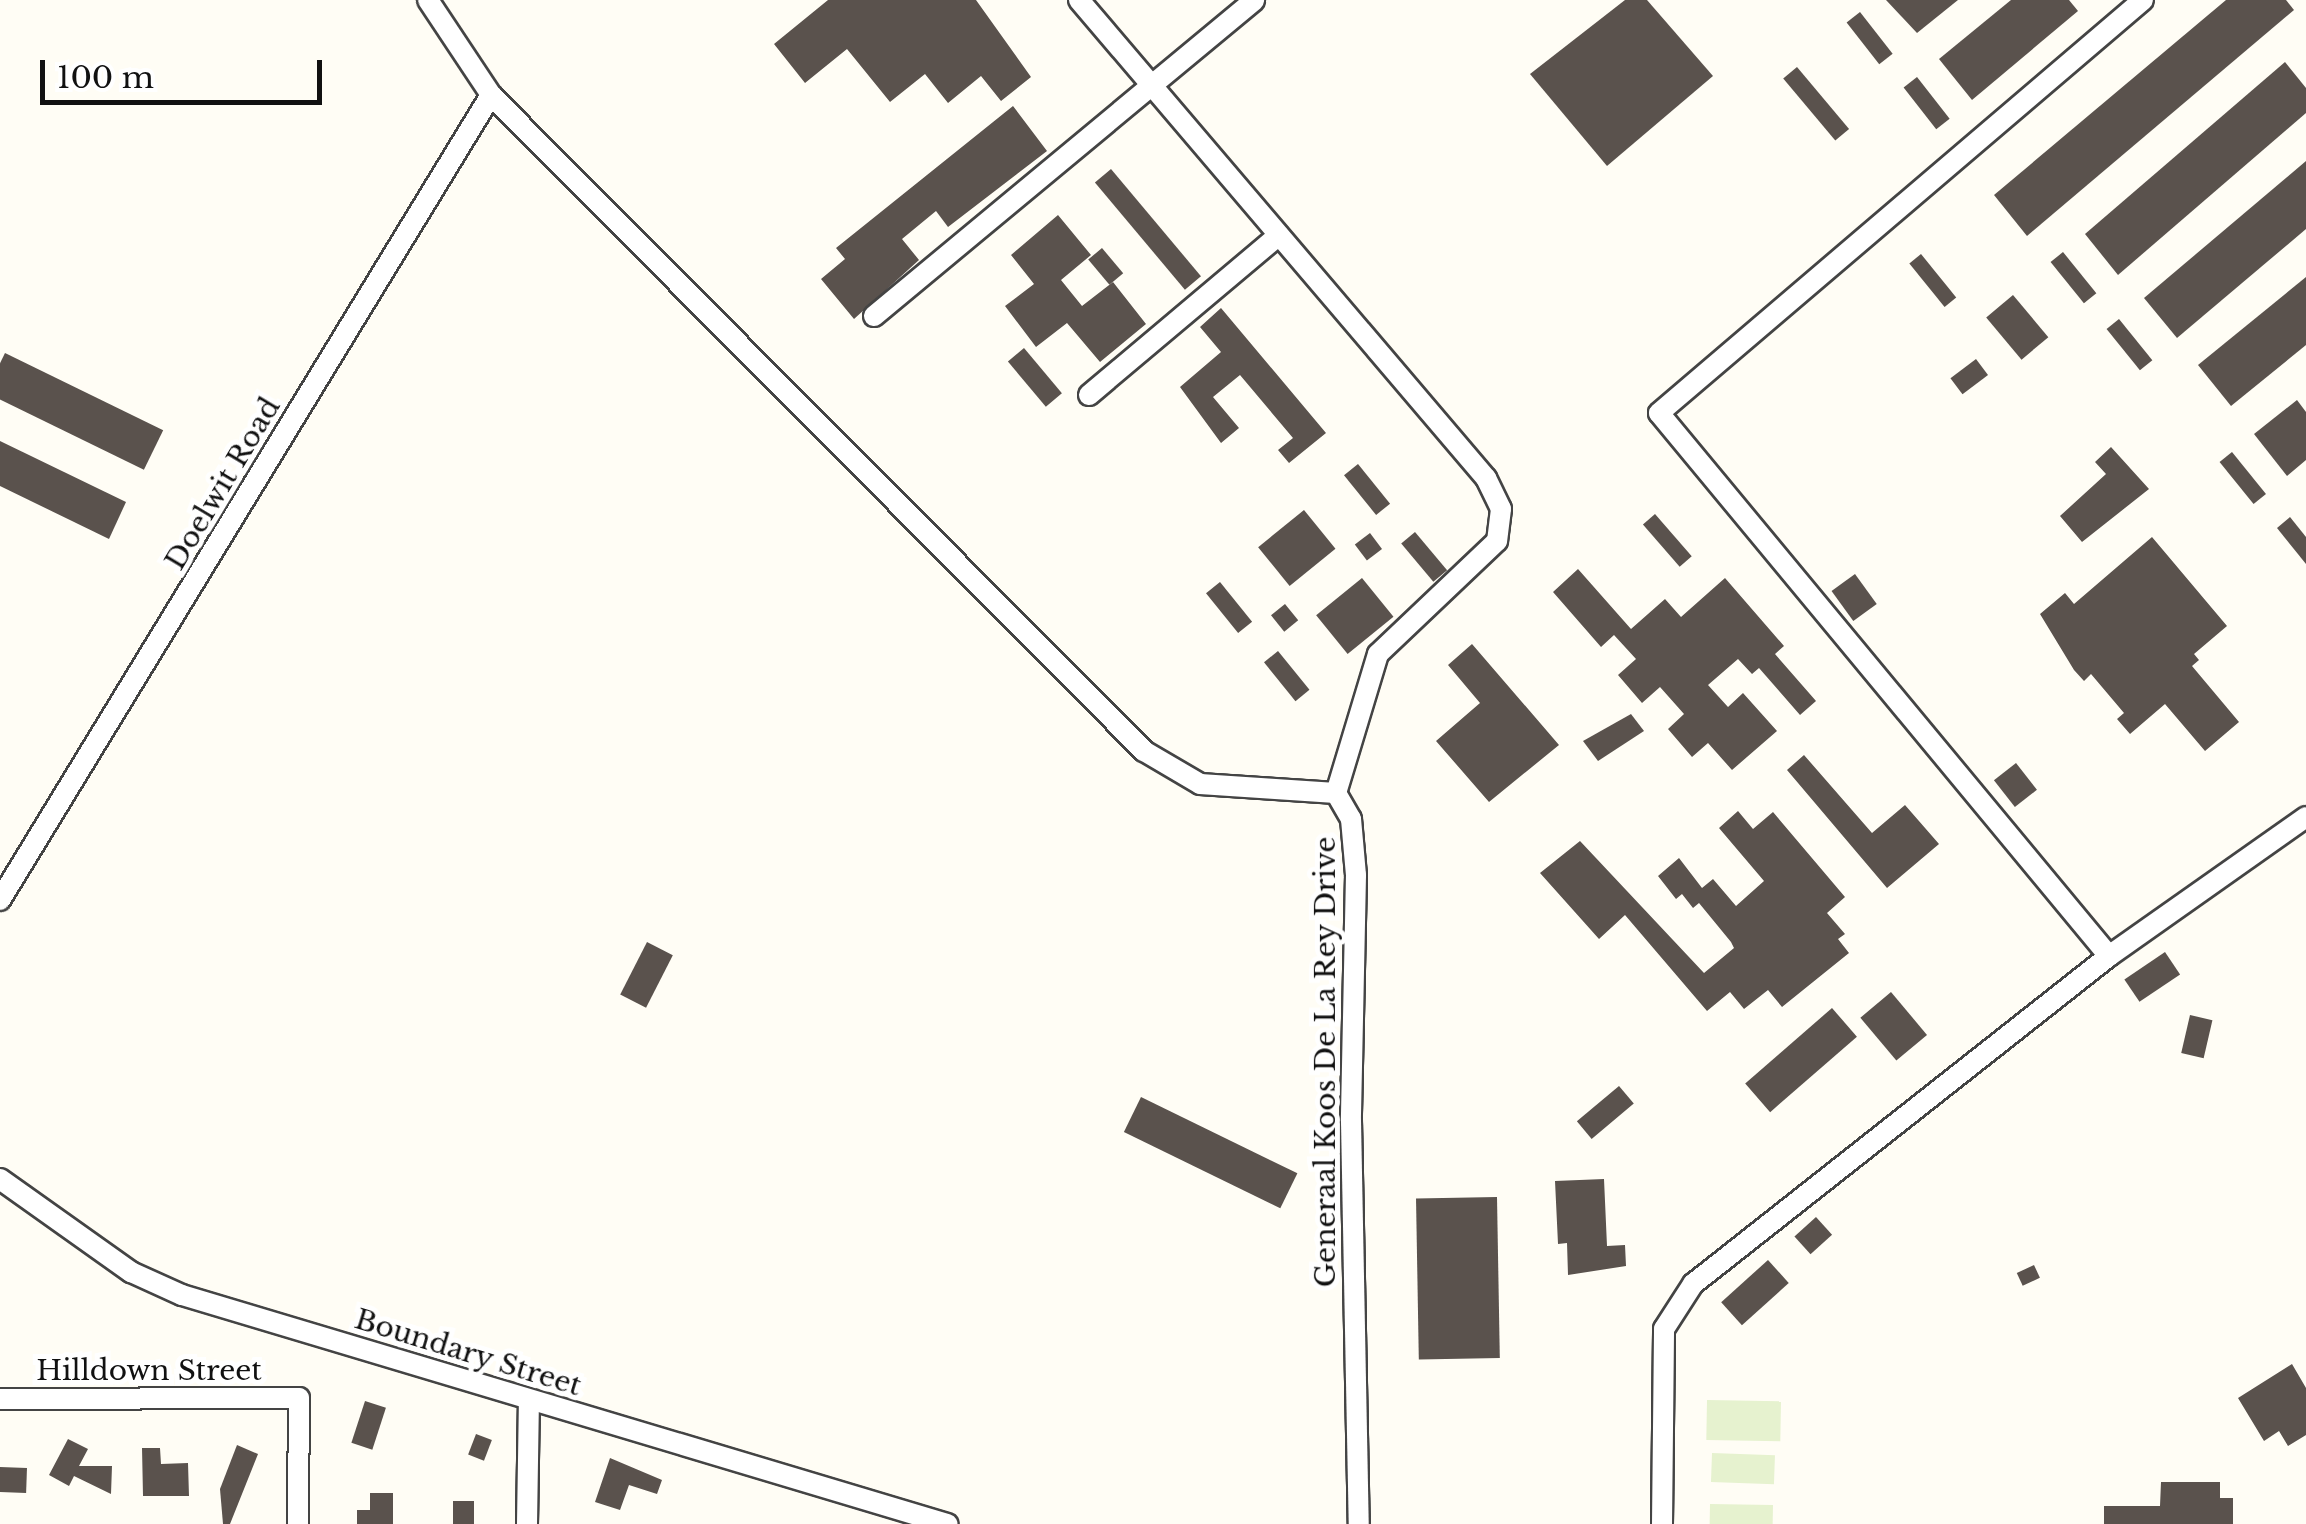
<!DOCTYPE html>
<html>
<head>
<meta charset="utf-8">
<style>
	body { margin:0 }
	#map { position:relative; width:2306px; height:1524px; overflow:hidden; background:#fffdf5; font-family:"Libre Baskerville",serif }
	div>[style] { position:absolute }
	.pitch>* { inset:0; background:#e6f2cf; transform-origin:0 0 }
	.building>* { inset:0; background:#5a524d; transform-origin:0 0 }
	.roads { filter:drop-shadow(2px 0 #444) drop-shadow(-2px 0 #444) drop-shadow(0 2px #444) drop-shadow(0 -2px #444) }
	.minor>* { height:20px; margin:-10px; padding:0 10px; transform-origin:10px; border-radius:10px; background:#fff }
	span { translate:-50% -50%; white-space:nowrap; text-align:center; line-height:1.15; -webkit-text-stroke:10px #fff; paint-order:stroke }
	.street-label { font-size:28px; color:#111 }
	.scale { position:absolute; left:40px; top:60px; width:282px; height:45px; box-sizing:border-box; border:5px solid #111; border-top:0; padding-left:12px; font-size:30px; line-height:35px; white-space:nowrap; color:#111; -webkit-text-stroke:8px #fff; paint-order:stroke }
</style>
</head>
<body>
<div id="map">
	<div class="pitch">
		<i style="left:1707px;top:1400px;width:74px;height:40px;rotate:1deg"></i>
		<i style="left:1712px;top:1453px;width:63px;height:29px;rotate:2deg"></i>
		<i style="left:1710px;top:1504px;width:63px;height:20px;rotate:1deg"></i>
	</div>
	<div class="building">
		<i style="clip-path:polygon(828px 0,976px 0,1031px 77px,1001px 101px,981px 76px,948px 103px,925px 74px,890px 102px,847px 49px,805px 83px,774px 44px)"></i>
		<i style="clip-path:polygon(1625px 0,1647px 0,1713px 76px,1607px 166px,1530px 74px)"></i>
		<i style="clip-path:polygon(1886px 0,1958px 0,1917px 33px)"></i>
		<i style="clip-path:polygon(2011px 0,2069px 0,2078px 11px,1972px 100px,1939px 59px)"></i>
		<i style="clip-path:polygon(2226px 0,2286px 0,2294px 10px,2027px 236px,1994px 195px)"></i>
		<i style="left:1860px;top:12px;width:53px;height:17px;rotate:52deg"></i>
		<i style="clip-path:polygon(2285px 62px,2306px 88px,2306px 113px,2118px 275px,2085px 234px)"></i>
		<i style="left:1797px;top:67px;width:81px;height:18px;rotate:50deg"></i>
		<i style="left:1917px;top:77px;width:53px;height:17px;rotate:52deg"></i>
		<i style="clip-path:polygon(1013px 106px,1047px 151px,948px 227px,936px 211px,902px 239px,919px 260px,854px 319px,821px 279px,845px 259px,836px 248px)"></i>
		<i style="clip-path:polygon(2306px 161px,2306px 229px,2177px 338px,2144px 298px)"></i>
		<i style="left:1111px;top:169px;width:140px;height:21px;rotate:50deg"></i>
		<i style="clip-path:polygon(1058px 215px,1091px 255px,1061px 280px,1082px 306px,1113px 282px,1146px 324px,1100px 362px,1067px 323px,1036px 347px,1005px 306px,1034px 284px,1011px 255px)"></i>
		<i style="left:1102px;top:248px;width:33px;height:18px;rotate:50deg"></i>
		<i style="left:2063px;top:252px;width:53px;height:16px;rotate:51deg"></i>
		<i style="left:1921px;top:254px;width:56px;height:15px;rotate:51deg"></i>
		<i style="clip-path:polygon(2306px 277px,2306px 345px,2231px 406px,2198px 365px)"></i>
		<i style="left:2013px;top:295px;width:55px;height:35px;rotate:50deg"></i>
		<i style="clip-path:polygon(1221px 308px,1326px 433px,1289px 463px,1278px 450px,1293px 438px,1240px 375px,1213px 397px,1239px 428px,1221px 443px,1180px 387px,1221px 352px,1200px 327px)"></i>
		<i style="left:2119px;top:319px;width:53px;height:16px;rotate:51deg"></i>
		<i style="left:1024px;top:348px;width:59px;height:21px;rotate:50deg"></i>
		<i style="left:5px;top:353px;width:176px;height:44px;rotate:26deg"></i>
		<i style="left:1976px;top:359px;width:20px;height:32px;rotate:53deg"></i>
		<i style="clip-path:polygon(2297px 400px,2306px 412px,2306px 460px,2287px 476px,2254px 434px)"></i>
		<i style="clip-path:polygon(0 441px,126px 502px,109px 539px,0 486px)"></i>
		<i style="clip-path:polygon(2111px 447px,2149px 489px,2082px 542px,2060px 516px,2106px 474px,2095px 462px)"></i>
		<i style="left:2232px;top:452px;width:54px;height:16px;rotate:51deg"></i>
		<i style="left:1358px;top:464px;width:51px;height:18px;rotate:51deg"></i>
		<i style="left:1304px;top:510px;width:50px;height:59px;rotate:51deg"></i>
		<i style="left:1655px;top:514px;width:56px;height:16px;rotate:49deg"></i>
		<i style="clip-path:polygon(2290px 517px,2306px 537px,2306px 564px,2277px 528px)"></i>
		<i style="left:1415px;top:532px;width:50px;height:18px;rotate:50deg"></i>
		<i style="left:1370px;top:533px;width:20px;height:19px;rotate:53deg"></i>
		<i style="clip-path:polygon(2152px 537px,2227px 626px,2194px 654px,2199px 660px,2192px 666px,2239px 722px,2205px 751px,2165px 704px,2130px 734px,2117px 719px,2124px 713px,2091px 674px,2084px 681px,2074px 670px,2040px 614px,2065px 593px,2074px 604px)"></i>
		<i style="clip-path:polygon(1578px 569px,1631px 629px,1665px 599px,1681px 617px,1725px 578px,1784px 646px,1775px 654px,1816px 701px,1800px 715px,1759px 668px,1752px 674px,1738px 659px,1708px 685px,1728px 707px,1743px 693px,1777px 731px,1732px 770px,1708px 743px,1692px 757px,1668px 729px,1684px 714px,1660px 687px,1642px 703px,1618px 675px,1636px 659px,1614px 635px,1601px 647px,1553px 592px)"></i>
		<i style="left:1855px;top:574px;width:37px;height:29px;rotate:54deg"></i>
		<i style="left:1362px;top:578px;width:50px;height:59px;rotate:51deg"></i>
		<i style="left:1220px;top:582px;width:51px;height:18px;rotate:51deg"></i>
		<i style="left:1285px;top:604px;width:21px;height:18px;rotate:51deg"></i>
		<i style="clip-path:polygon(1472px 644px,1559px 745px,1489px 802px,1436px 741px,1480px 703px,1448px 665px)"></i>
		<i style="left:1278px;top:651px;width:50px;height:18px;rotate:51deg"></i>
		<i style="clip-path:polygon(1631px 714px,1644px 731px,1598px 761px,1583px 741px)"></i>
		<i style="clip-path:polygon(1804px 755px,1872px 833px,1905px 805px,1939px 844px,1887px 888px,1787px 770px)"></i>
		<i style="left:2016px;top:763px;width:34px;height:28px;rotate:52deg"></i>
		<i style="clip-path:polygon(1738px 811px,1753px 829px,1773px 812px,1845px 897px,1827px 913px,1845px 934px,1838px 939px,1849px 953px,1782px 1007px,1768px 990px,1744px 1009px,1730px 992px,1707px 1011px,1625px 915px,1599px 939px,1540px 873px,1580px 841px,1704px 973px,1734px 948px,1731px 942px,1699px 903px,1693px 908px,1682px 894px,1676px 899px,1658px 876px,1679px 858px,1702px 888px,1713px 879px,1736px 906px,1764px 881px,1719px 828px)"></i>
		<i style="left:647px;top:942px;width:29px;height:59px;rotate:27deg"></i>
		<i style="left:2165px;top:952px;width:27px;height:49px;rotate:56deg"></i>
		<i style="left:1891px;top:992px;width:56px;height:40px;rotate:50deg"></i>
		<i style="left:1832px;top:1008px;width:38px;height:115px;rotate:49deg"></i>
		<i style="left:2190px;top:1015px;width:23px;height:39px;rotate:13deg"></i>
		<i style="left:1619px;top:1086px;width:23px;height:55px;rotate:50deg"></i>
		<i style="left:1141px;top:1097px;width:174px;height:39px;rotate:26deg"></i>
		<i style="clip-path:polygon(1604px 1179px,1607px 1246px,1625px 1245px,1626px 1266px,1568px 1275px,1567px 1243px,1558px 1244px,1555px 1181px)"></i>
		<i style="left:1497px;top:1197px;width:161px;height:81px;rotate:89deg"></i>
		<i style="left:1816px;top:1217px;width:24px;height:29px;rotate:48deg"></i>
		<i style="left:1768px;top:1260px;width:31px;height:63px;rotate:48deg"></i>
		<i style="left:2034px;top:1265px;width:14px;height:19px;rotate:65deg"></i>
		<i style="clip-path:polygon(2292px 1364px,2306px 1388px,2306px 1435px,2288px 1446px,2279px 1431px,2264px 1441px,2238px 1398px)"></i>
		<i style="left:365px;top:1401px;width:22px;height:44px;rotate:18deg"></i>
		<i style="left:476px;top:1434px;width:17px;height:22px;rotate:21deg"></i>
		<i style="clip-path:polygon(68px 1439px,88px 1449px,79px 1466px,112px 1466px,111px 1494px,74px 1476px,69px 1486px,49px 1475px)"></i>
		<i style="clip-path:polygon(237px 1445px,258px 1454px,230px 1524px,223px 1524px,220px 1489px)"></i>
		<i style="clip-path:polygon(142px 1448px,160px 1448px,161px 1464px,188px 1463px,189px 1496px,143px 1496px)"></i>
		<i style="clip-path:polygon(610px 1458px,662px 1480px,657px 1494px,629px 1485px,620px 1510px,595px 1502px)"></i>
		<i style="left:0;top:1467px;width:27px;height:25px;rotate:2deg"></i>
		<i style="clip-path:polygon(2161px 1482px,2220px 1482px,2220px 1498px,2233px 1498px,2233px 1524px,2104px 1524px,2104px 1506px,2160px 1506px)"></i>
		<i style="clip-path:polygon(370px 1493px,393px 1493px,393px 1524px,357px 1524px,357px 1510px,370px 1510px)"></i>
		<i style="left:453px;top:1501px;width:21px;height:23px"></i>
	</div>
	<div class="roads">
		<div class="minor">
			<i style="left:428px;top:0;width:114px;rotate:56.4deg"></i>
			<i style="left:491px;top:95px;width:926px;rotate:45.13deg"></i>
			<i style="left:1144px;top:751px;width:65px;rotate:30.5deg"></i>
			<i style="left:1200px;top:784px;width:136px;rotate:3.8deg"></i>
			<i style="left:1079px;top:0;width:628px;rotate:49.59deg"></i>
			<i style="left:1486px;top:478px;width:34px;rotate:64deg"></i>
			<i style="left:1501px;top:509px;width:32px;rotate:97deg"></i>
			<i style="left:1497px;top:541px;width:164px;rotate:136.5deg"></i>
			<i style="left:1378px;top:654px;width:145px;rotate:106.8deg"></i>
			<i style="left:1336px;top:793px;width:30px;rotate:60deg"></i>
			<i style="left:1351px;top:819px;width:56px;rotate:84.9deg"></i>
			<i style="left:1356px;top:875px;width:246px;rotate:91.2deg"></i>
			<i style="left:1351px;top:1121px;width:403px;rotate:88.9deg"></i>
			<i style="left:874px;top:316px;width:494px;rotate:-39.7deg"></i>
			<i style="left:1089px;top:395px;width:248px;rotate:-40.1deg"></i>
			<i style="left:0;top:900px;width:943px;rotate:-58.62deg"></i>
			<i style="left:2109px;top:956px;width:705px;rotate:-129.65deg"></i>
			<i style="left:1659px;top:413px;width:636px;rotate:-40.47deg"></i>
			<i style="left:0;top:1179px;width:161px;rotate:35.4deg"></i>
			<i style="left:131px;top:1272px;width:56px;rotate:24.3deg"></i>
			<i style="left:182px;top:1295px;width:799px;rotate:16.66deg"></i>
			<i style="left:0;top:1399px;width:299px;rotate:-0.2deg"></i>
			<i style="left:299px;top:1398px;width:126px;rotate:90.5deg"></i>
			<i style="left:527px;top:1524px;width:124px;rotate:-89.1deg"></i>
			<i style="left:1662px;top:1524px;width:195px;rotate:-89.4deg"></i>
			<i style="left:1664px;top:1329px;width:54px;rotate:-57.2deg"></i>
			<i style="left:1693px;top:1284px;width:530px;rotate:-38.25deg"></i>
			<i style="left:2109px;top:956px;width:241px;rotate:-35.2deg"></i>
		</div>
	</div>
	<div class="street-label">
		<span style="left:223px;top:484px;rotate:-59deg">Doelwit Road</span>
		<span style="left:1326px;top:1062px;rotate:-90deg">Generaal Koos De La Rey Drive</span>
		<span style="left:468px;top:1353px;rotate:17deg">Boundary Street</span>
		<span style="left:149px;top:1371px">Hilldown Street</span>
	</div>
	<div class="scale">100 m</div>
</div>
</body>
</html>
